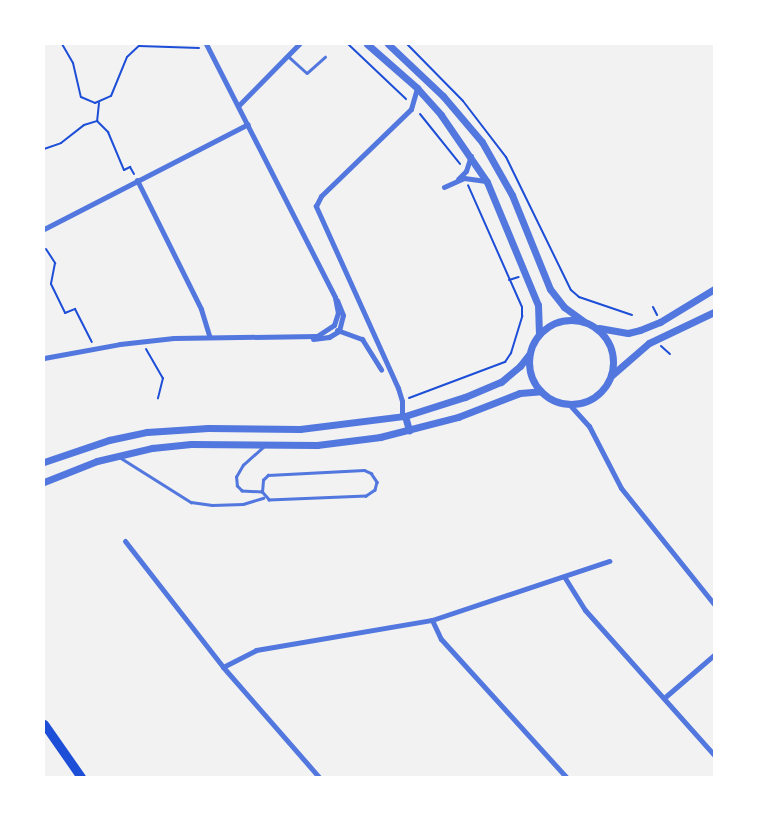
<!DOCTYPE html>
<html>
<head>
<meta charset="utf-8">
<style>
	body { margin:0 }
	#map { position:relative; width:758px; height:821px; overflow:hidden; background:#f2f2f2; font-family:"Fira Sans",sans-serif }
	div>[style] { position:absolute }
	.path>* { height:2px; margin:-1px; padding:0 1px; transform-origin:1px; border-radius:1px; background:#1d4ed8 }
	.service>* { height:2.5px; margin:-1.25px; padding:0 1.25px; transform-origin:1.25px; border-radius:1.25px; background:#5277de }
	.minor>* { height:5px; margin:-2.5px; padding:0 2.5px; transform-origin:2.5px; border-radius:2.5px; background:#5277de }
	.tertiary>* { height:7px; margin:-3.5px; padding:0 3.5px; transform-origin:3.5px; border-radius:3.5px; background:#5277de }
	.tertiary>.ring { margin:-3.5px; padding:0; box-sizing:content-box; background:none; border:7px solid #5277de; border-radius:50% }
	.primary>* { height:9px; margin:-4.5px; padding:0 4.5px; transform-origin:4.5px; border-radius:4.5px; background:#1d4ed8 }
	span { translate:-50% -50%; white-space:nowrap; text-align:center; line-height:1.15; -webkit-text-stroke:4px #fff; paint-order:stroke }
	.frame { position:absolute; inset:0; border:45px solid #fff; pointer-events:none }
</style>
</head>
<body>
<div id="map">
	<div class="path">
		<i style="left:62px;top:44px;width:22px;rotate:60deg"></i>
		<i style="left:73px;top:63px;width:35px;rotate:77deg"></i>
		<i style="left:81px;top:97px;width:15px;rotate:23deg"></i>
		<i style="left:95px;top:103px;width:17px;rotate:-24deg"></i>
		<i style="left:111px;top:96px;width:42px;rotate:-67.7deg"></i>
		<i style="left:127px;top:57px;width:16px;rotate:-43deg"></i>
		<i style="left:139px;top:46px;width:60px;rotate:1.9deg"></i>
		<i style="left:348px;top:44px;width:80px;rotate:43.5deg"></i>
		<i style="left:407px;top:44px;width:80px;rotate:45.5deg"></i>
		<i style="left:463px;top:101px;width:71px;rotate:52.5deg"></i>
		<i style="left:506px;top:157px;width:148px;rotate:64deg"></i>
		<i style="left:571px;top:290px;width:11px;rotate:41deg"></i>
		<i style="left:579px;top:297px;width:56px;rotate:18.8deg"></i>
		<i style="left:99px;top:103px;width:18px;rotate:96deg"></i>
		<i style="left:97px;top:121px;width:16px;rotate:45deg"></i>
		<i style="left:108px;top:132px;width:41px;rotate:67.2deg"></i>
		<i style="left:124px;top:170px;width:7px;rotate:-27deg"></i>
		<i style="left:130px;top:167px;width:8px;rotate:60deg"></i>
		<i style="left:420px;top:114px;width:64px;rotate:51.3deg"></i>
		<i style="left:44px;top:149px;width:18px;rotate:-19deg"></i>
		<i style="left:61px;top:143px;width:29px;rotate:-38deg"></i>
		<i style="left:84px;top:125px;width:14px;rotate:-17deg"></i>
		<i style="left:46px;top:249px;width:17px;rotate:57deg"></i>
		<i style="left:55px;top:263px;width:21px;rotate:101deg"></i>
		<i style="left:51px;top:284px;width:32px;rotate:64deg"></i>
		<i style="left:65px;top:313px;width:11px;rotate:-22deg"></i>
		<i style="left:75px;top:309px;width:37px;rotate:63deg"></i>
		<i style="left:509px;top:280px;width:10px;rotate:-17deg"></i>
		<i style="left:653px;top:307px;width:9px;rotate:63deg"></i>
		<i style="left:661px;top:346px;width:12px;rotate:42deg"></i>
		<i style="left:146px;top:349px;width:34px;rotate:60deg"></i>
		<i style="left:163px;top:378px;width:21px;rotate:104deg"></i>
		<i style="left:409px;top:398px;width:103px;rotate:-20.6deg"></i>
		<i style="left:505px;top:362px;width:11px;rotate:-56deg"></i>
		<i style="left:511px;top:353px;width:39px;rotate:-73deg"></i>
		<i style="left:522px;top:316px;width:9px;rotate:-90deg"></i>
		<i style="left:522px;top:307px;width:133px;rotate:-113.9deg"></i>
	</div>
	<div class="service">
		<i style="left:288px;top:56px;width:25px;rotate:42deg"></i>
		<i style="left:307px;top:73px;width:24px;rotate:-42deg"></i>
		<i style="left:121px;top:458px;width:83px;rotate:32.2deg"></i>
		<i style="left:191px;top:502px;width:21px;rotate:8deg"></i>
		<i style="left:212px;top:505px;width:31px;rotate:-2deg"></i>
		<i style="left:243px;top:504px;width:21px;rotate:-17deg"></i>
		<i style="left:364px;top:470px;width:8px;rotate:23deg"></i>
		<i style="left:371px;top:473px;width:11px;rotate:56deg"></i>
		<i style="left:377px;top:482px;width:8px;rotate:104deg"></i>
		<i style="left:375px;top:490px;width:11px;rotate:146deg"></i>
		<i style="left:366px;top:496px;width:97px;rotate:177.6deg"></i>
		<i style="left:269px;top:500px;width:11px;rotate:-131deg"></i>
		<i style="left:262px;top:492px;width:12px;rotate:-85deg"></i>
		<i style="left:263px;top:480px;width:7px;rotate:-45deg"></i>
		<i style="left:268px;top:475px;width:96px;rotate:-3deg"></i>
		<i style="left:262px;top:492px;width:20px;rotate:-177deg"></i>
		<i style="left:242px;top:491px;width:7px;rotate:-135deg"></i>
		<i style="left:237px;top:486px;width:9px;rotate:-96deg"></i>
		<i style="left:236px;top:477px;width:14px;rotate:-60deg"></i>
		<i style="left:243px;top:465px;width:27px;rotate:-42deg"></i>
	</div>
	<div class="minor">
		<i style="left:239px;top:105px;width:86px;rotate:-45.5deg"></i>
		<i style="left:458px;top:179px;width:11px;rotate:-45deg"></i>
		<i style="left:466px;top:171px;width:16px;rotate:-72deg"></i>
		<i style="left:137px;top:180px;width:144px;rotate:63.6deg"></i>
		<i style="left:201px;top:309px;width:28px;rotate:73deg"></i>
		<i style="left:444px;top:187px;width:22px;rotate:-24deg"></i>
		<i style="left:464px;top:178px;width:22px;rotate:8deg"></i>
		<i style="left:44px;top:229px;width:229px;rotate:-27.2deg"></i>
		<i style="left:337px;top:330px;width:27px;rotate:20deg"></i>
		<i style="left:362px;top:339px;width:36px;rotate:58deg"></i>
		<i style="left:313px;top:339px;width:16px;rotate:-7deg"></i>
		<i style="left:329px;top:337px;width:12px;rotate:-31deg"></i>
		<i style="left:339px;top:331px;width:16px;rotate:-76deg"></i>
		<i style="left:343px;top:315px;width:16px;rotate:-112deg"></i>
		<i style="left:44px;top:358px;width:77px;rotate:-10.4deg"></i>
		<i style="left:120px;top:344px;width:54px;rotate:-6.3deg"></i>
		<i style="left:174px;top:338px;width:143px;rotate:-0.8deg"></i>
		<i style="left:317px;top:336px;width:20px;rotate:-33deg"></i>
		<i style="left:334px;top:325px;width:13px;rotate:-72deg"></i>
		<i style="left:338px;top:313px;width:16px;rotate:-101deg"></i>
		<i style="left:335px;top:297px;width:284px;rotate:-117deg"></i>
		<i style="left:569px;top:404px;width:30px;rotate:48deg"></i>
		<i style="left:589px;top:426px;width:70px;rotate:62.7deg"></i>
		<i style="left:621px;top:488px;width:149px;rotate:51.3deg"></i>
		<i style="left:402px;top:416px;width:15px;rotate:-90deg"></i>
		<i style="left:402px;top:401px;width:14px;rotate:-107deg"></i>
		<i style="left:398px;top:388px;width:200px;rotate:-114.3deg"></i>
		<i style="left:316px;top:206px;width:11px;rotate:-63deg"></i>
		<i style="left:321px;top:196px;width:125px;rotate:-44deg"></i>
		<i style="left:411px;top:109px;width:22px;rotate:-74deg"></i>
		<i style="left:125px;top:541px;width:160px;rotate:52.1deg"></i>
		<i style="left:223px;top:667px;width:146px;rotate:48.9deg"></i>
		<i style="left:565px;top:578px;width:38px;rotate:58deg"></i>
		<i style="left:585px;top:610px;width:194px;rotate:48.3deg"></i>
		<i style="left:432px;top:620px;width:21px;rotate:65deg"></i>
		<i style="left:441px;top:639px;width:186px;rotate:47.8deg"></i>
		<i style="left:223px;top:667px;width:37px;rotate:-27deg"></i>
		<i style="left:256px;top:650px;width:179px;rotate:-9.7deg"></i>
		<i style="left:432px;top:620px;width:187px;rotate:-18.4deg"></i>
		<i style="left:664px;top:698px;width:66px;rotate:-40.7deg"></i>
	</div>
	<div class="tertiary">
		<i style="left:367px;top:44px;width:67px;rotate:41.3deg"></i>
		<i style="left:417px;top:88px;width:36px;rotate:48deg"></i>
		<i style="left:441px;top:115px;width:81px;rotate:55.5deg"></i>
		<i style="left:487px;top:182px;width:133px;rotate:67.5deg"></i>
		<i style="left:538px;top:305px;width:29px;rotate:88deg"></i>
		<i style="left:388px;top:44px;width:76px;rotate:43.4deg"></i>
		<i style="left:443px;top:96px;width:60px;rotate:49.7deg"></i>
		<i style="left:482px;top:142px;width:61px;rotate:60.5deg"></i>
		<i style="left:512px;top:195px;width:101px;rotate:68deg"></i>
		<i style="left:550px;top:289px;width:23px;rotate:52deg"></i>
		<i style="left:564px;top:307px;width:24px;rotate:36deg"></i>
		<i class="ring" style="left:529px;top:320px;width:77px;height:77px"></i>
		<i style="left:599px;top:328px;width:29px;rotate:10deg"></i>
		<i style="left:628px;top:333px;width:12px;rotate:-14deg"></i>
		<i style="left:640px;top:330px;width:22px;rotate:-22deg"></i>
		<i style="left:660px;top:322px;width:63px;rotate:-31.4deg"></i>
		<i style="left:612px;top:375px;width:49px;rotate:-40.9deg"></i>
		<i style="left:649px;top:343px;width:72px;rotate:-25.5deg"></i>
		<i style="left:405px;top:416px;width:15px;rotate:74deg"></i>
		<i style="left:44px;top:462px;width:69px;rotate:-18.7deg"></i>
		<i style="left:109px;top:440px;width:39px;rotate:-12deg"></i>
		<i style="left:147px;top:432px;width:61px;rotate:-3.8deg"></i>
		<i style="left:208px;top:428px;width:92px;rotate:0.6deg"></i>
		<i style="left:300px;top:429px;width:106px;rotate:-7.1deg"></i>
		<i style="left:405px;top:416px;width:63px;rotate:-17.6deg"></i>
		<i style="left:465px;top:397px;width:39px;rotate:-23deg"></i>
		<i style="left:501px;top:382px;width:25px;rotate:-40deg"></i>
		<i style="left:520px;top:366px;width:16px;rotate:-52deg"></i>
		<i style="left:44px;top:482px;width:57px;rotate:-21.6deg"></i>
		<i style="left:97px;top:461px;width:57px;rotate:-13.3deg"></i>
		<i style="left:152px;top:448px;width:39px;rotate:-6deg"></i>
		<i style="left:191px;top:444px;width:126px;rotate:0.5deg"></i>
		<i style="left:317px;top:445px;width:64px;rotate:-7.2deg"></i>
		<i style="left:380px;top:437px;width:81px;rotate:-14.4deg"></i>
		<i style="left:458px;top:417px;width:66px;rotate:-21.2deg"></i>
		<i style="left:520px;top:393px;width:21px;rotate:-5deg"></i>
	</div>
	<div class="primary">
		<i style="left:44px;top:724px;width:65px;rotate:55.1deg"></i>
	</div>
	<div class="frame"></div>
</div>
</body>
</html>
